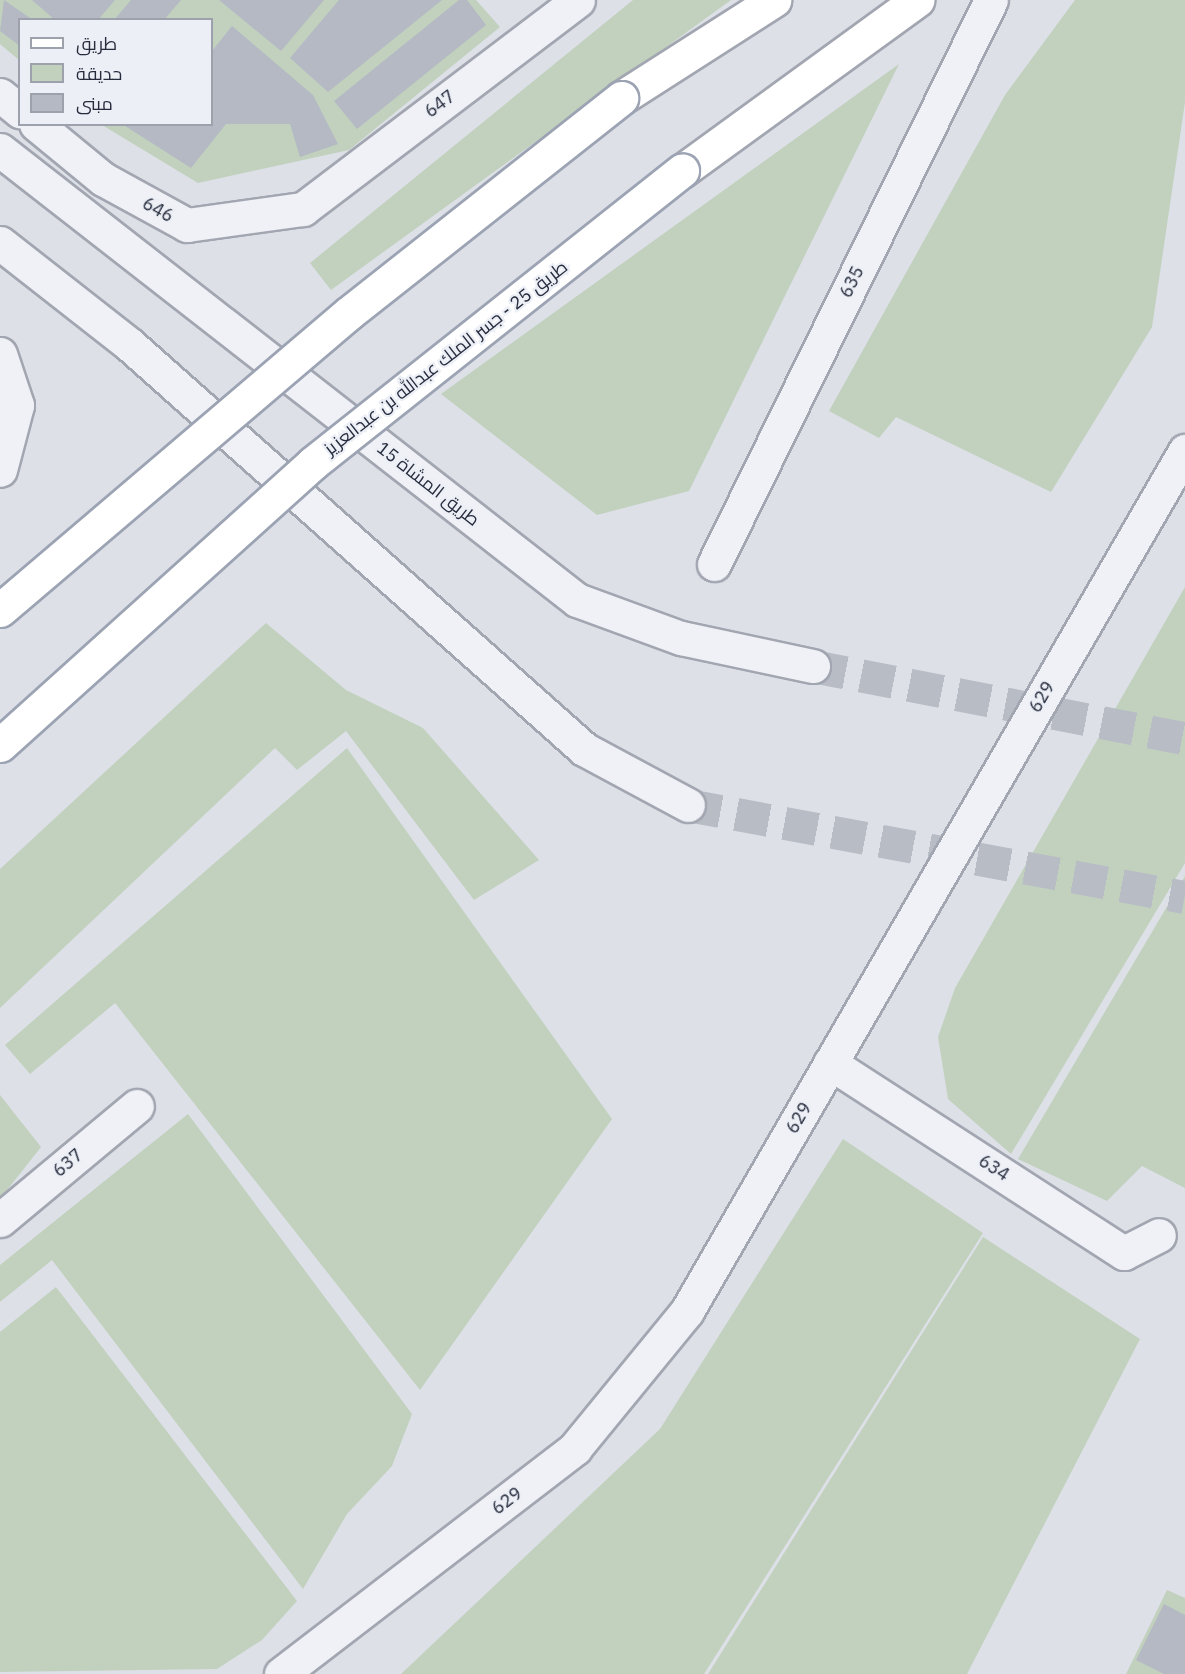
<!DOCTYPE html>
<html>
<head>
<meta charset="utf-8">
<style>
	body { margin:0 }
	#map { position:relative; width:1185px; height:1674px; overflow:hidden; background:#dde0e7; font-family:"IBM Plex Sans",Cairo,sans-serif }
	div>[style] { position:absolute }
	.green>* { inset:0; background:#c1d1be }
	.building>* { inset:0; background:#b4b9c4 }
	.street-tunnel>* { height:33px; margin-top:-16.5px; transform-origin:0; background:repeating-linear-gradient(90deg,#b8bcc5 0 33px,transparent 0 49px) }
	.roads { filter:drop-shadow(2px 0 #a2a6b1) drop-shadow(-2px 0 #a2a6b1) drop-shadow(0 2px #a2a6b1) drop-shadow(0 -2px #a2a6b1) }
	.street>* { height:33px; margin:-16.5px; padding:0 16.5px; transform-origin:16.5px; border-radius:16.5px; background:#f0f1f6 }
	.primary>* { height:33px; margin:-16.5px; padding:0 16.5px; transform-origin:16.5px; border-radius:16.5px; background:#fff }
	.bridges { filter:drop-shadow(2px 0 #9ca3b3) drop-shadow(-2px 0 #9ca3b3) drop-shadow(0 2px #9ca3b3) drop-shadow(0 -2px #9ca3b3) }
	.primary-bridge>* { height:33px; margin:-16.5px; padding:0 16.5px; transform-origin:16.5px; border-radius:16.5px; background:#fff }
	span { translate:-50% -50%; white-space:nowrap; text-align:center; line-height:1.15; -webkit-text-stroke:4.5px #eceff5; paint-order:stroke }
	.street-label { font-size:18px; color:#262c3e }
	.legend { position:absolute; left:18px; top:18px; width:195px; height:108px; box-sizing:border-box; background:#eceff5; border:2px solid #9da1ac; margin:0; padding:8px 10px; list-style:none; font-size:18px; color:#262c3e }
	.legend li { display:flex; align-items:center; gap:12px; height:30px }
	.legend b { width:30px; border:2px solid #9da1ac }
</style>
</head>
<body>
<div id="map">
	<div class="green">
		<i style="clip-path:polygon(0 0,476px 0,500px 27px,349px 150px,198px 183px,102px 125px,212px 124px,212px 20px,20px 20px,19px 60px,0 44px)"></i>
		<i style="clip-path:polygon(633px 0,731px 0,331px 290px,310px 263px)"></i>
		<i style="clip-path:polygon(1075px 0,1185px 0,1185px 102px,1152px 327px,1051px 492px,896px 417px,879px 438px,829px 411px,1005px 95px)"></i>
		<i style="clip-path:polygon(899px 64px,689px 491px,597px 515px,441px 394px)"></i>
		<i style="clip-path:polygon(1185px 587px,1185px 863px,1011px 1154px,948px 1099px,938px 1037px,955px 988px)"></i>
		<i style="clip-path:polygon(266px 623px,346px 690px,423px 728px,539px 860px,474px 900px,346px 731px,297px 770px,275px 748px,0 1008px,0 869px)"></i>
		<i style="clip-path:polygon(347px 748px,612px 1119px,420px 1390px,115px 1003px,30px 1074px,5px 1045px)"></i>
		<i style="clip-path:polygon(1185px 876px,1185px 1188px,1142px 1166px,1107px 1201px,1018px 1159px)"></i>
		<i style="clip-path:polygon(0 1095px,41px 1147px,0 1199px)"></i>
		<i style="clip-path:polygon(188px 1114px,412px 1414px,392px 1466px,347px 1514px,303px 1589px,52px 1260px,0 1302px,0 1265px)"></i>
		<i style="clip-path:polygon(843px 1139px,983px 1233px,704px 1674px,401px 1674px,660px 1429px)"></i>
		<i style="clip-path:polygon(983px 1237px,1140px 1339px,967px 1674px,708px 1674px)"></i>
		<i style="clip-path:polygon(56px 1287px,297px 1601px,262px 1640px,217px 1669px,0 1672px,0 1332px)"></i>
		<i style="clip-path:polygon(1167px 1590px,1185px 1598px,1185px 1674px,1126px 1674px)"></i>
	</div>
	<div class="building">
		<i style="clip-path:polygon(4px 0,33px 20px,20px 20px,20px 46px,0 31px)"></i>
		<i style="clip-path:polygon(32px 0,115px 0,98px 20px,55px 20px)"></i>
		<i style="clip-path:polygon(131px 0,181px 0,164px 20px,114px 20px)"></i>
		<i style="clip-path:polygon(219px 0,324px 0,281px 51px)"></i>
		<i style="clip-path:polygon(339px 0,442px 0,328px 92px,290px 58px)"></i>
		<i style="clip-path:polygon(459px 0,467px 0,486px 25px,357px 129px,334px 101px)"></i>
		<i style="clip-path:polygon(232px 26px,313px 95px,338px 144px,300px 157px,290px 124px,226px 124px,191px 168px,122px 124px,212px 124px,212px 51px)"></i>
		<i style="clip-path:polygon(1164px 1604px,1185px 1615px,1185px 1674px,1164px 1674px,1136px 1660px)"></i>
	</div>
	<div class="street-tunnel">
		<i style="left:813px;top:666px;width:379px;rotate:11deg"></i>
		<i style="left:688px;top:805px;width:505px;rotate:10.49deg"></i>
	</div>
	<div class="roads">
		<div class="street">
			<i style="left:0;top:95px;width:26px;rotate:39deg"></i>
			<i style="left:36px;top:124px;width:87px;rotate:39.4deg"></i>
			<i style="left:103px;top:179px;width:96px;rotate:28.7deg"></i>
			<i style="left:187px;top:225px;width:117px;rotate:-7.9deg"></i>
			<i style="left:303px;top:209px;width:345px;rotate:-37.2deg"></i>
			<i style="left:0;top:150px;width:732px;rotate:37.95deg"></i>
			<i style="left:577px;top:600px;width:111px;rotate:20.1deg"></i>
			<i style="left:681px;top:638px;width:135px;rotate:12deg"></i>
			<i style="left:0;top:243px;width:165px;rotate:38.1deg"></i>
			<i style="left:130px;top:345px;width:608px;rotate:41.66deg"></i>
			<i style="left:584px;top:749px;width:118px;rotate:28.3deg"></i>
			<i style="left:0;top:354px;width:54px;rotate:71.6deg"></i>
			<i style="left:17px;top:405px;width:67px;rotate:104.7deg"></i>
			<i style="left:714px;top:564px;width:628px;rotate:-63.84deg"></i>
			<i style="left:830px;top:1063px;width:350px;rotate:32.9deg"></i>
			<i style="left:1124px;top:1253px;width:39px;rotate:-27deg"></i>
			<i style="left:0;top:1220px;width:178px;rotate:-39.8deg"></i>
			<i style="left:281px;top:1674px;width:371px;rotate:-37.5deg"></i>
			<i style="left:575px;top:1448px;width:177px;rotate:-50.7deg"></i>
			<i style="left:687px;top:1311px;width:994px;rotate:-59.93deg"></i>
		</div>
		<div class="primary">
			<i style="left:621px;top:98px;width:182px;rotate:-32.6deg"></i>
			<i style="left:682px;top:171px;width:291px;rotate:-36deg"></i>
		</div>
	</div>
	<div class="bridges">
		<div class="primary-bridge">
			<i style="left:0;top:610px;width:458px;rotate:-40.4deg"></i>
			<i style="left:349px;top:313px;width:347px;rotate:-38.3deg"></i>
			<i style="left:0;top:745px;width:421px;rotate:-42deg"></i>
			<i style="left:313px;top:463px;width:471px;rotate:-38.4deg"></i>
		</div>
	</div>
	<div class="street-label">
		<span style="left:440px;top:104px;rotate:-37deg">647</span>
		<span style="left:158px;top:210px;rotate:29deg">646</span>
		<span style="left:852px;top:282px;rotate:-64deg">635</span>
		<span style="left:446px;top:358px;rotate:-38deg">طريق 25 - جسر الملك عبدالله بن عبدالعزيز</span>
		<span style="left:428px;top:484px;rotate:38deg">طريق المشاة 15</span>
		<span style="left:1042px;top:697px;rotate:-60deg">629</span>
		<span style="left:799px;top:1118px;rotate:-60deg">629</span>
		<span style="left:68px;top:1163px;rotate:-40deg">637</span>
		<span style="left:994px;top:1168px;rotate:33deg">634</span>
		<span style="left:507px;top:1501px;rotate:-37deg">629</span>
	</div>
	<ul class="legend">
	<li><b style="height:8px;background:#fff"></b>طريق</li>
	<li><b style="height:16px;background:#c1d1be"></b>حديقة</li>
	<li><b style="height:16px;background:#b4b9c4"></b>مبنى</li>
	</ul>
</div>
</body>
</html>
